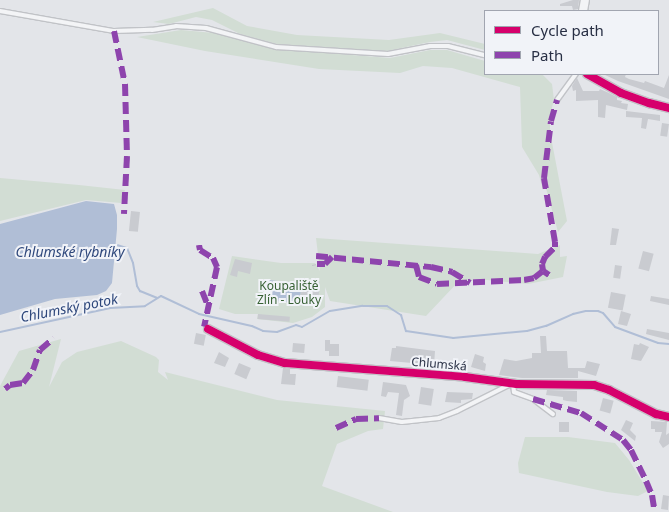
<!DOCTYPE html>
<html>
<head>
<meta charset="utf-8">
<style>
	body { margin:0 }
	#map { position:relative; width:669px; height:512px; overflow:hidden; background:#e3e5e9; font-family:"Noto Sans",sans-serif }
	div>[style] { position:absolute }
	.green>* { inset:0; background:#d2ddd4 }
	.water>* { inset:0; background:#b0bed6; transform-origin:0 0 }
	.stream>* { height:2px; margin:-1px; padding:0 1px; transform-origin:1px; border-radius:1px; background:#b0bed6 }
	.building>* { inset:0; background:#c9cbd0; transform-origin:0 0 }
	.path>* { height:1px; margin-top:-0.5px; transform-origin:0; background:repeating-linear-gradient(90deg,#c2c3c9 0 4px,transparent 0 8px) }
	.roads { filter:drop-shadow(1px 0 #c1c3c7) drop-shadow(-1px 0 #c1c3c7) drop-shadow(0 1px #c1c3c7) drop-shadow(0 -1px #c1c3c7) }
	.service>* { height:4px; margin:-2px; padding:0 2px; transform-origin:2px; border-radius:2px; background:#f3f4f6 }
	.minor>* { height:8px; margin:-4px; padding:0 4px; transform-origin:4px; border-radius:4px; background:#f3f4f6 }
	.quiet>* { height:6px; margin-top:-3px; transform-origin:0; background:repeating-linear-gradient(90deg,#8e44ad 0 12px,transparent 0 18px) }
	.cycleway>* { height:8px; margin:-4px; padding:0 4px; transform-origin:4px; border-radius:4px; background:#d6006c }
	span { translate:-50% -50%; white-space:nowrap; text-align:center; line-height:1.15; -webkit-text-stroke:4px #f1f3f8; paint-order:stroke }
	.park-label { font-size:12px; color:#376134 }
	.street-label { font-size:12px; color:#282f44 }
	.water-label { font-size:14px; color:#2f487c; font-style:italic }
	.legend { position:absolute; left:484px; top:10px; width:175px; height:65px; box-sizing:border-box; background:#f1f3f8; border:1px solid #a1a5b0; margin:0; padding:6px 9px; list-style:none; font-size:15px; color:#282f44 }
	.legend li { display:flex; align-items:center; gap:10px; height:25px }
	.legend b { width:25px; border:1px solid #a1a5b0 }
</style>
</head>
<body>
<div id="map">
	<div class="green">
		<i style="clip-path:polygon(213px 8px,247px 26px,297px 35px,389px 40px,440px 33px,485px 44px,485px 50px,447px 40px,430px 42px,387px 51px,277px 44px,240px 34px,212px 20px,196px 17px,169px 24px,153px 22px)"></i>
		<i style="clip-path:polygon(181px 30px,214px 33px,276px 49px,390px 58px,430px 50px,447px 50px,485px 61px,485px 74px,542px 74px,552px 84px,554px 100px,550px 115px,550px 132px,567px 221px,558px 232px,544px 181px,543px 190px,539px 175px,522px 147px,520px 87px,452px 68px,423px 66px,400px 73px,319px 69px,205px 51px,137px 37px)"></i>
		<i style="clip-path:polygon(0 178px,79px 185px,125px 190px,121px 203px,86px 200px,0 221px)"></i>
		<i style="clip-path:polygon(316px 238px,538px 254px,560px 245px,560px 257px,567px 256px,563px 277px,528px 284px,487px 280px,459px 281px,426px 316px,330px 301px,325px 287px,325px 307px,312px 317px,293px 323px,257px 319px,258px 314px,235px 314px,219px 309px,232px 256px,281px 263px,315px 263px,320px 271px)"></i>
		<i style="clip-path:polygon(61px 339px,49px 387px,62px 362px,77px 352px,121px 341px,156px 357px,159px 360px,158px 372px,168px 380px,165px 372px,277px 400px,385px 411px,383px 429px,368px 431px,337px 444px,322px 486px,393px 512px,0 512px,0 386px,19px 351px)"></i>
		<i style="clip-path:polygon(525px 437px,568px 437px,615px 443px,629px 460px,648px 491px,638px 496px,607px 492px,519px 473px,518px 463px)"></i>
	</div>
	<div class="water">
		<i style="clip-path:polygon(86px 201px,114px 204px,117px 215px,117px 229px,112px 283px,106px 291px,97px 295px,55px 299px,0 315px,0 224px)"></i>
		<i style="left:269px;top:280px;width:33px;height:20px;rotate:7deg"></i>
	</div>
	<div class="stream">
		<i style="left:117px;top:245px;width:10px;rotate:17deg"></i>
		<i style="left:127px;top:248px;width:16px;rotate:68deg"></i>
		<i style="left:133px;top:263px;width:23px;rotate:80deg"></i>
		<i style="left:137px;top:286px;width:6px;rotate:59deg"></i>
		<i style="left:140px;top:291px;width:18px;rotate:22deg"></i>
		<i style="left:0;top:332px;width:113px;rotate:-12.3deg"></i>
		<i style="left:110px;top:308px;width:35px;rotate:-3deg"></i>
		<i style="left:145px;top:306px;width:19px;rotate:-32deg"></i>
		<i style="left:161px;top:296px;width:42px;rotate:25.3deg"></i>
		<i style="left:199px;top:314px;width:54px;rotate:12.8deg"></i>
		<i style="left:252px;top:326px;width:12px;rotate:24deg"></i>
		<i style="left:263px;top:331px;width:14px;rotate:4deg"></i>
		<i style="left:277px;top:332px;width:20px;rotate:-20deg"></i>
		<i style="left:296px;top:325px;width:6px;rotate:18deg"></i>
		<i style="left:302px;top:327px;width:32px;rotate:-30deg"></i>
		<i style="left:330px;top:311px;width:33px;rotate:-9deg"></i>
		<i style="left:363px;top:306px;width:24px"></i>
		<i style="left:387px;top:306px;width:17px;rotate:33deg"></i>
		<i style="left:401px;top:315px;width:17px;rotate:73deg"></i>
		<i style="left:406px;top:331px;width:48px;rotate:8.5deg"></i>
		<i style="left:453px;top:338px;width:74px;rotate:-5.4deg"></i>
		<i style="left:527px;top:331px;width:20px;rotate:-15deg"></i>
		<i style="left:546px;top:326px;width:30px;rotate:-24deg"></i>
		<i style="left:573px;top:314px;width:13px;rotate:-13deg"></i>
		<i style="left:586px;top:311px;width:12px"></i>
		<i style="left:598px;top:311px;width:5px;rotate:22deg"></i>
		<i style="left:603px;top:313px;width:18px;rotate:49deg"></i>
		<i style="left:615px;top:327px;width:46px;rotate:20.4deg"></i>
		<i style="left:658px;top:343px;width:11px;rotate:5deg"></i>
	</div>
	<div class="building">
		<i style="clip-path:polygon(573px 0,579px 0,578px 9px,573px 10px,572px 6px,560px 6px,560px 4px)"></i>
		<i style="clip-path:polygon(603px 74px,626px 74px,625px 77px,629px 79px,644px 83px,645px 81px,664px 88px,669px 75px,669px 99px,618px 81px)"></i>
		<i style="clip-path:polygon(577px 78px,583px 91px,599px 91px,600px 89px,609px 93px,617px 97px,617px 100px,622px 101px,621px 103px,628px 104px,627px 110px,606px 105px,605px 118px,598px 117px,598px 100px,576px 101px,576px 90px,573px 91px,572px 86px)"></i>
		<i style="clip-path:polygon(626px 111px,660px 115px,660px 121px,648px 119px,646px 129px,641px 128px,642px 118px,626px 117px)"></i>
		<i style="left:662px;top:123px;width:7px;height:13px;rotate:8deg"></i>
		<i style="left:131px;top:211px;width:9px;height:20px;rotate:6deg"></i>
		<i style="clip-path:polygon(612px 228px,619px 229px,616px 245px,610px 245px)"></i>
		<i style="left:643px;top:251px;width:11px;height:18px;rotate:15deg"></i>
		<i style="clip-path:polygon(235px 259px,252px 263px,250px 274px,238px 271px,237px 277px,230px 275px)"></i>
		<i style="left:615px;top:265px;width:7px;height:13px;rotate:8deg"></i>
		<i style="left:302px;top:282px;width:18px;height:22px;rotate:6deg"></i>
		<i style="left:611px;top:292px;width:15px;height:16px;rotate:11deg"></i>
		<i style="clip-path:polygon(651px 296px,669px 299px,669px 305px,650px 301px)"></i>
		<i style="clip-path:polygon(621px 311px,631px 314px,627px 326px,618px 324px)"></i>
		<i style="left:258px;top:314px;width:32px;height:5px;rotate:5deg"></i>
		<i style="clip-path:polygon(647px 329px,669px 333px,669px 340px,646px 334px)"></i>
		<i style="left:196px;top:333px;width:10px;height:11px;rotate:11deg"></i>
		<i style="clip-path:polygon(540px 336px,546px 336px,547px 351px,567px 351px,568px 368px,585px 368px,587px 361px,600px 364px,596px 376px,578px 371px,578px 378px,522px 378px,499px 375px,504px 359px,516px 361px,532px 358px,532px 353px,541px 353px)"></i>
		<i style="clip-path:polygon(325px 340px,330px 340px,330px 344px,339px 344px,339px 356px,329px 356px,329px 351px,325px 351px)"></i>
		<i style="left:293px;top:343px;width:12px;height:9px;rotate:5deg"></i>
		<i style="clip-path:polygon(640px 343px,649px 347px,641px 361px,631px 359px,634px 344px,639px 345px)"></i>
		<i style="clip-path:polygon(396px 346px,435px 351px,434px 365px,390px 361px,392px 348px,396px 348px)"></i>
		<i style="clip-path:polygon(219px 352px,229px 358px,225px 367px,214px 363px)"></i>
		<i style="clip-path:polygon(475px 354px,484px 357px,483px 362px,486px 364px,485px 371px,471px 367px)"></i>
		<i style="left:239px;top:363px;width:13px;height:12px;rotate:23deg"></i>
		<i style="clip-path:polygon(283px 368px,290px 369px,290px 374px,296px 374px,295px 385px,281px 384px)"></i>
		<i style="left:338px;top:376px;width:31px;height:11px;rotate:7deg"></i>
		<i style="clip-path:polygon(383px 382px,406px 385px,410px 396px,404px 400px,402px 416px,396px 415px,399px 393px,388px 392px,386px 397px,381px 396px)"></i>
		<i style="left:421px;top:387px;width:13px;height:17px;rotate:9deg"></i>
		<i style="clip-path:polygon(547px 390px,577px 391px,577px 402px,567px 401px,563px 400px,563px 397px,546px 395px)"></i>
		<i style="clip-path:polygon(447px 392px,473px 393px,472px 399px,461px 400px,461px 403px,445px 402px)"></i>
		<i style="left:603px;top:398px;width:11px;height:13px;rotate:15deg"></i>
		<i style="clip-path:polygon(626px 420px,633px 423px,630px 430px,636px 436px,635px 441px,621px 430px)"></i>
		<i style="clip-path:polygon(651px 421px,667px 422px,666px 435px,669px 433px,669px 444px,663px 448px,659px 442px,662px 432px,655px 432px,655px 429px,651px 429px)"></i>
		<i style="left:559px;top:422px;width:10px;height:10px"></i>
		<i style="clip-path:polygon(663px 495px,669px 496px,668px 510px,661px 509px)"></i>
	</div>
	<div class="path">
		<i style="left:312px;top:265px;width:5px;rotate:-11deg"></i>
	</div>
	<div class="roads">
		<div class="service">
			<i style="left:0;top:11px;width:116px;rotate:10deg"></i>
			<i style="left:114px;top:31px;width:38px;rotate:-2deg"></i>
			<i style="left:152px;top:30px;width:24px;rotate:-9deg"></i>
			<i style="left:176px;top:26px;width:30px;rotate:4deg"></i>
			<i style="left:206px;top:28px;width:73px;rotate:15.2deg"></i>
			<i style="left:276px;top:47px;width:112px;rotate:3.6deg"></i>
			<i style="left:388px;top:54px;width:43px;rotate:-10.8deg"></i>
			<i style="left:430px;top:46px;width:18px"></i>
			<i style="left:448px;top:46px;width:38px;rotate:14deg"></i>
			<i style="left:557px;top:100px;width:32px;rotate:-54deg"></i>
			<i style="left:379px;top:418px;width:23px;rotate:10deg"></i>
			<i style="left:402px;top:422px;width:37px;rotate:-6deg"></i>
			<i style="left:439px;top:418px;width:19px;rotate:-21deg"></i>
			<i style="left:457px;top:411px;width:63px;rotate:-26.6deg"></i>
			<i style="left:513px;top:383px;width:9px;rotate:84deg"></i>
			<i style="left:514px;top:392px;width:20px;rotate:20deg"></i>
			<i style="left:533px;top:399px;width:25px;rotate:37deg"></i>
		</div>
		<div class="minor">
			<i style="left:583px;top:11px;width:11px;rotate:-80deg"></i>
			<i style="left:587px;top:74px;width:39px;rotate:29deg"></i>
			<i style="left:621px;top:93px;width:30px;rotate:20deg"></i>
			<i style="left:649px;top:103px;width:21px;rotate:14deg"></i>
			<i style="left:208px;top:329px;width:56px;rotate:27.5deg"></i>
			<i style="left:258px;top:355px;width:28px;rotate:17deg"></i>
			<i style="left:285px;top:363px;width:181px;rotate:4.4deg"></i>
			<i style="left:465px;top:377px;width:52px;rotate:7.7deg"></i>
			<i style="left:517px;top:384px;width:77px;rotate:0.7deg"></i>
			<i style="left:594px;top:385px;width:16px;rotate:18deg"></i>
			<i style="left:609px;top:390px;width:53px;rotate:27.1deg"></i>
			<i style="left:656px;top:414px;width:13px;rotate:13deg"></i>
		</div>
	</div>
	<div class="quiet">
		<i style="left:114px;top:31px;width:54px;rotate:78.3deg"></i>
		<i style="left:125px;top:84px;width:72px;rotate:88.4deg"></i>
		<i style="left:127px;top:156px;width:58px;rotate:93deg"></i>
		<i style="left:199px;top:245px;width:5px;rotate:79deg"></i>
		<i style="left:200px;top:250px;width:15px;rotate:32deg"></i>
		<i style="left:213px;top:258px;width:10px;rotate:66deg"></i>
		<i style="left:217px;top:267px;width:61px;rotate:102.2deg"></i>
		<i style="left:316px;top:256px;width:116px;rotate:5.5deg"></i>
		<i style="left:431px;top:267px;width:22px;rotate:13deg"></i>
		<i style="left:452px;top:272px;width:21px;rotate:31deg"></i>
		<i style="left:317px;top:264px;width:8px"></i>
		<i style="left:325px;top:264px;width:10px;rotate:-45deg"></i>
		<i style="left:416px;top:265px;width:12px;rotate:76deg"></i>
		<i style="left:419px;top:277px;width:19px;rotate:21deg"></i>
		<i style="left:437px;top:284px;width:87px;rotate:-2.6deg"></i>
		<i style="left:524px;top:280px;width:10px;rotate:-11deg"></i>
		<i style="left:534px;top:278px;width:11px;rotate:-38deg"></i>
		<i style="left:549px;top:275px;width:7px;rotate:-146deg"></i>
		<i style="left:543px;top:271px;width:7px;rotate:-98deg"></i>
		<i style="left:542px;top:264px;width:8px;rotate:-67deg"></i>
		<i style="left:545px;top:257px;width:14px;rotate:-45deg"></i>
		<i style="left:555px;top:247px;width:5px;rotate:-90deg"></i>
		<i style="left:555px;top:242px;width:65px;rotate:-99.8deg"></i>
		<i style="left:544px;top:178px;width:57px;rotate:-83deg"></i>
		<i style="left:551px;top:121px;width:22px;rotate:-74deg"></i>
		<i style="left:202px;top:291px;width:16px;rotate:68deg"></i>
		<i style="left:5px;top:389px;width:6px;rotate:-39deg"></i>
		<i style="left:10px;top:385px;width:13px;rotate:-9deg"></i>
		<i style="left:23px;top:383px;width:16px;rotate:-52deg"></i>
		<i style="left:33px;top:370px;width:21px;rotate:-71deg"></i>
		<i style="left:40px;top:350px;width:18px;rotate:-41deg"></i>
		<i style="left:533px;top:399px;width:50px;rotate:16.3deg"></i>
		<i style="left:581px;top:413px;width:50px;rotate:32.7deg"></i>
		<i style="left:623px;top:440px;width:13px;rotate:51deg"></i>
		<i style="left:631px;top:450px;width:34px;rotate:64deg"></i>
		<i style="left:646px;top:481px;width:15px;rotate:67deg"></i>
		<i style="left:652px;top:495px;width:13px;rotate:81deg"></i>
		<i style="left:336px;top:428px;width:22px;rotate:-24deg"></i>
		<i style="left:356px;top:419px;width:23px;rotate:-2deg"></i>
	</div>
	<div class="cycleway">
		<i style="left:587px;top:74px;width:39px;rotate:29deg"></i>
		<i style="left:621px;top:93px;width:30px;rotate:20deg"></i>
		<i style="left:649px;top:103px;width:21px;rotate:14deg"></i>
		<i style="left:208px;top:329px;width:56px;rotate:27.5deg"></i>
		<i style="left:258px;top:355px;width:28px;rotate:17deg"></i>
		<i style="left:285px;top:363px;width:181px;rotate:4.4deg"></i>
		<i style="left:465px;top:377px;width:52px;rotate:7.7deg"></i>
		<i style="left:517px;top:384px;width:77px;rotate:0.7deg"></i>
		<i style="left:594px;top:385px;width:16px;rotate:18deg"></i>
		<i style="left:609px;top:390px;width:53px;rotate:27.1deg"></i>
		<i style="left:656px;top:414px;width:13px;rotate:13deg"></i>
	</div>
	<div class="park-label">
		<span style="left:289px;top:293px">Koupaliště<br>Zlín - Louky</span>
	</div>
	<div class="street-label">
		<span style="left:439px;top:364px;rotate:5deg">Chlumská</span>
	</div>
	<div class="water-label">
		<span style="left:70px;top:252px">Chlumské rybníky</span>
		<span style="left:69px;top:308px;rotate:-11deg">Chlumský potok</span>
	</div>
	<ul class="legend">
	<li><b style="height:6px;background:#d6006c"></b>Cycle path</li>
	<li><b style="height:6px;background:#8e44ad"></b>Path</li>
	</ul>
</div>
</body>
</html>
